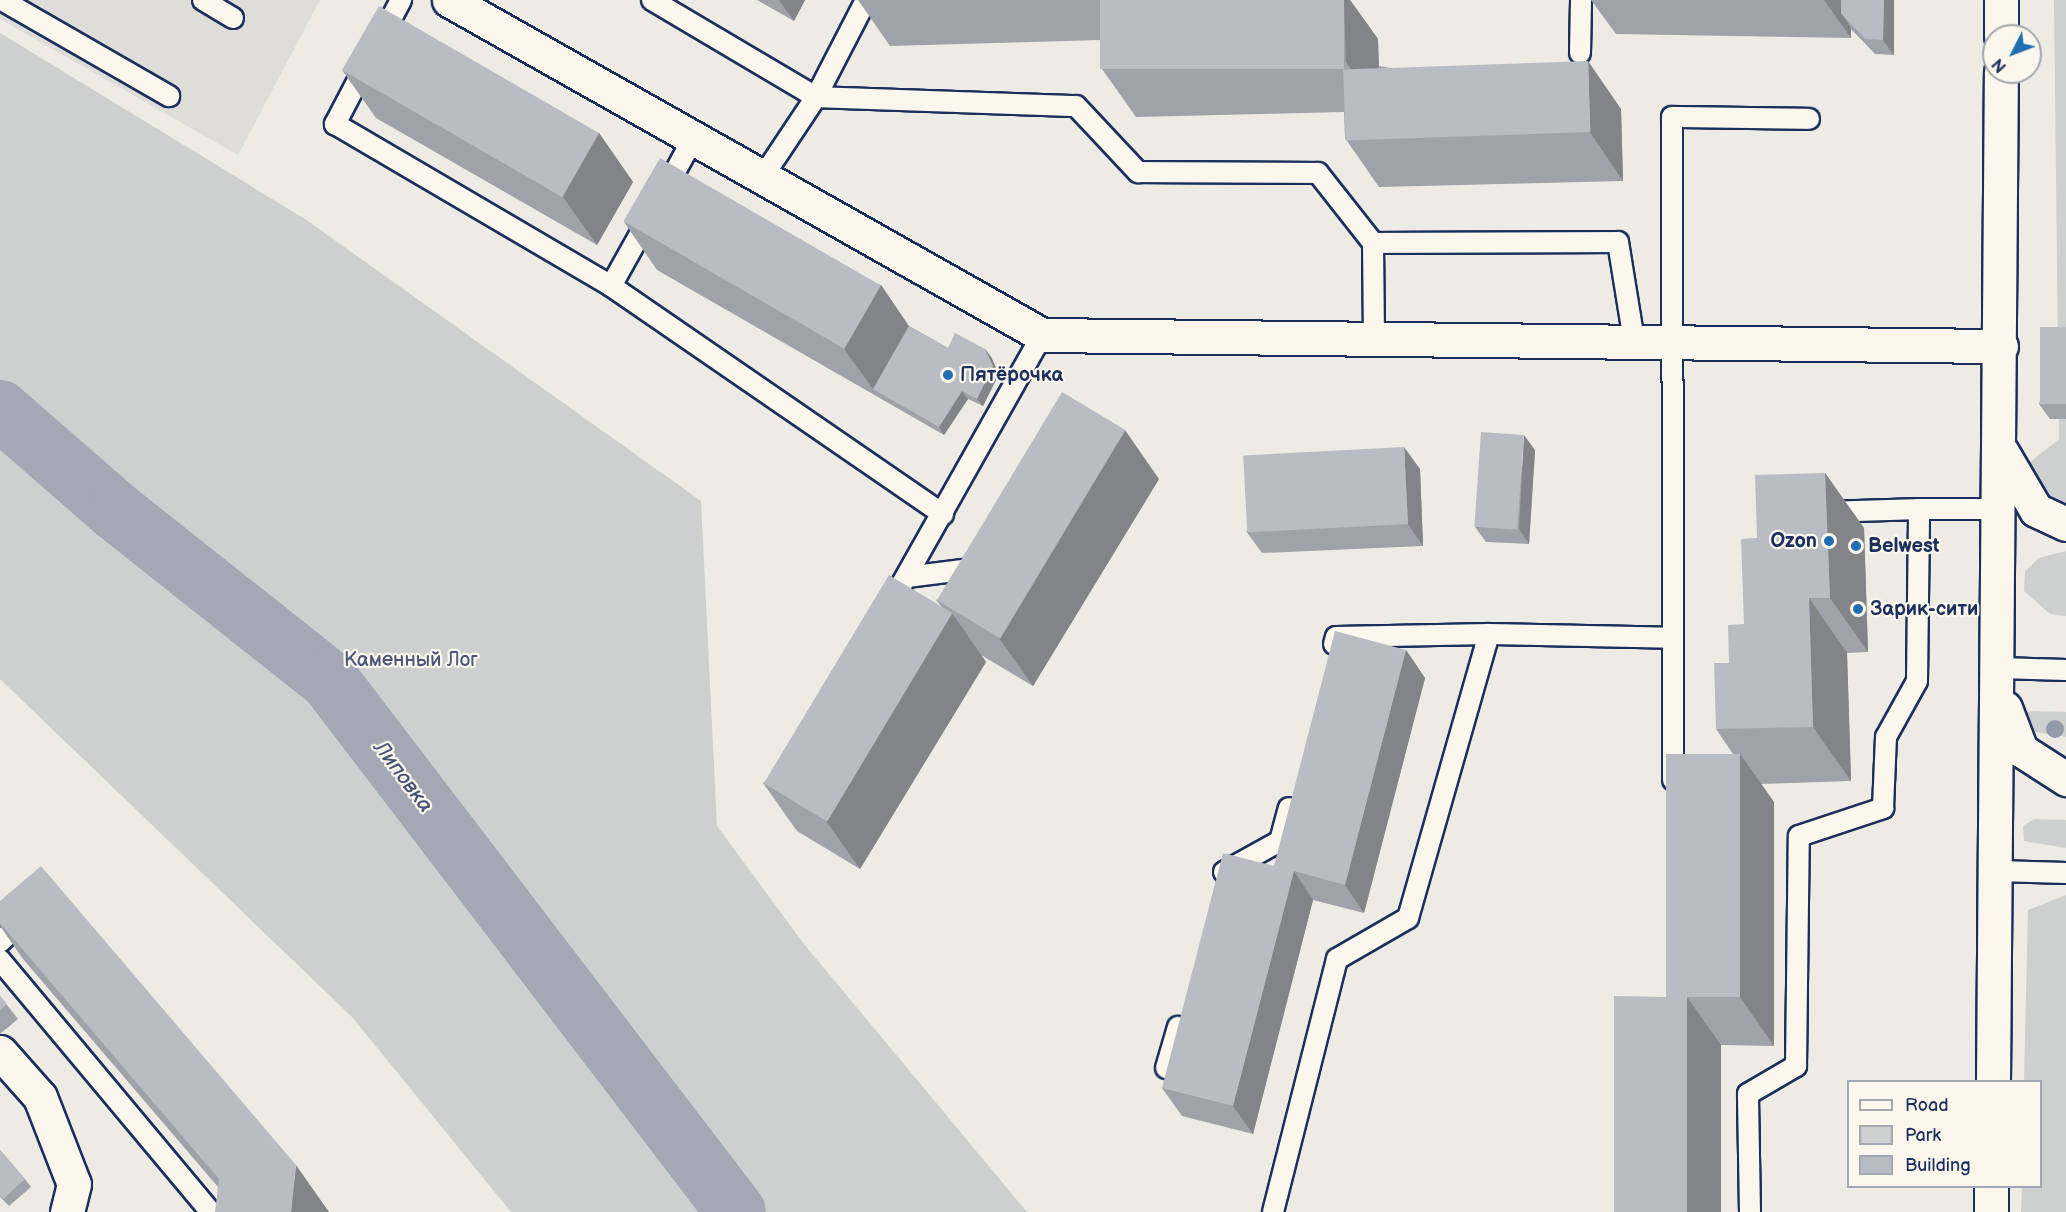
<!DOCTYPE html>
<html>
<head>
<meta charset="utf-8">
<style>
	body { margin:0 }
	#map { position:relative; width:2066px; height:1212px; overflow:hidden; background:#eeebe4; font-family:"Balsamiq Sans",sans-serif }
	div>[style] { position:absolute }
	.built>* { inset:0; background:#deddda }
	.green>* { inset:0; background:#cecfcf }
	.river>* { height:60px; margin:-30px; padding:0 30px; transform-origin:30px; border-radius:30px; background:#a3a8b4 }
	.roads { filter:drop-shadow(2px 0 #1b2f5e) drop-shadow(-2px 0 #1b2f5e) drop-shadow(0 2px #1b2f5e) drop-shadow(0 -2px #1b2f5e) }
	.lane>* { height:20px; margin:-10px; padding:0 10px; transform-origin:10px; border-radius:10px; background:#fbf7ec }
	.street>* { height:33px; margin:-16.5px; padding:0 16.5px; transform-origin:16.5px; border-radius:16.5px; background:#fbf7ec }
	.trees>* { width:18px; height:18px; margin:-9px; border-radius:50%; background:#939aaa }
	.wall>* { inset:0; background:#9fa2a8 }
	.shaded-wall>* { inset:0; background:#828488 }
	.building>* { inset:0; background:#b9bcc3; transform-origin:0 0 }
	.dots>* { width:16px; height:16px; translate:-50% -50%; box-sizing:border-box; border:3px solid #fbf7ec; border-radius:50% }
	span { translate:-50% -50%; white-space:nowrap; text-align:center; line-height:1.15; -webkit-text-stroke:4.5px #fbf7ec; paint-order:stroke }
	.poi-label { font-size:20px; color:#1b2f5e; font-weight:700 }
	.left { translate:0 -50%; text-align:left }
	.right { translate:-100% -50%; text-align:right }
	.park-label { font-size:20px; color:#48577a }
	.water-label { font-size:21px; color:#445378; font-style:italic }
	.legend { position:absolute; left:1847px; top:1080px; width:195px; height:108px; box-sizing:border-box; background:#fbf7ec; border:2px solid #a1a7b3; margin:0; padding:8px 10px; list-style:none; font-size:18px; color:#1b2f5e }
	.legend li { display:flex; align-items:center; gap:12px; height:30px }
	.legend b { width:30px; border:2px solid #a1a7b3 }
	.north { position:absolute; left:1982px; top:24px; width:60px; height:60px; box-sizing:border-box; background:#fbf7ec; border:2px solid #a1a7b3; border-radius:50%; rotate:228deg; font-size:16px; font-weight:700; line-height:24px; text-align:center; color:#1b2f5e }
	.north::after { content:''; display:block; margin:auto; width:21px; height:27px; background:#1f6fb2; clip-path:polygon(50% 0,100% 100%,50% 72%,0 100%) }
</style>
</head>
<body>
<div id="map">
	<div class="built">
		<i style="clip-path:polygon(0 0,320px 0,238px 155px,0 19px)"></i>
	</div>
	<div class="green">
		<i style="clip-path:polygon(2054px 0,2066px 0,2066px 510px,2034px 488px,2029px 463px,2059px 439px)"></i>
		<i style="clip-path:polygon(0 33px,305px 219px,701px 501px,717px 826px,804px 944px,1027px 1212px,511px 1212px,352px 1017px,0 679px)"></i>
		<i style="clip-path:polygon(2066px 551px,2066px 616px,2050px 614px,2024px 591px,2025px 571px,2039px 558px)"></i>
		<i style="clip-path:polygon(2032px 711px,2066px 712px,2066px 737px,2025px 730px,2024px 713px)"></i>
		<i style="clip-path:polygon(2034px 819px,2066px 820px,2066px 848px,2024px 841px,2023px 826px)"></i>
		<i style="clip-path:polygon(2066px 895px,2066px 1212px,2021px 1212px,2022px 1187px,2040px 1186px,2040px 1082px,2024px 1081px,2028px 910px)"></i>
	</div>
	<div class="river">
		<i style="left:0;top:410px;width:155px;rotate:41.1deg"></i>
		<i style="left:117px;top:512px;width:272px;rotate:38.4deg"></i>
		<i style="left:330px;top:681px;width:668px;rotate:52.6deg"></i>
	</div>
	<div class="roads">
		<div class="lane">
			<i style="left:2px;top:0;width:193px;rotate:29.9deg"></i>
			<i style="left:203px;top:0;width:35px;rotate:31deg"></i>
			<i style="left:652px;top:0;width:191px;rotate:30.6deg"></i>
			<i style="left:816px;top:97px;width:260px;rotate:2deg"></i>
			<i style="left:1076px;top:106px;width:91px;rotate:46.8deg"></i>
			<i style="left:1138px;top:172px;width:180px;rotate:0.3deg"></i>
			<i style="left:1318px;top:173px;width:89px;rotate:51.8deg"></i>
			<i style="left:1373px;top:243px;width:245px;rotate:-0.2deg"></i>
			<i style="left:1618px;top:242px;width:100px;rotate:80.8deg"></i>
			<i style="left:382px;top:36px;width:41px;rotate:-62.2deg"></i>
			<i style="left:1580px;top:53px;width:53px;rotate:-88.9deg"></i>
			<i style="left:366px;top:65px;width:67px;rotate:117.7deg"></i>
			<i style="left:335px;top:124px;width:320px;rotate:30.4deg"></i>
			<i style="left:611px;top:286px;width:403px;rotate:34.5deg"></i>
			<i style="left:764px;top:175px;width:94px;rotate:-56.3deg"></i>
			<i style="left:816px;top:97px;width:109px;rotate:-62.7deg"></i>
			<i style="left:665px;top:190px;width:60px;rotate:-61.3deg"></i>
			<i style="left:1373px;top:243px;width:95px;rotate:89.4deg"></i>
			<i style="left:611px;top:286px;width:78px;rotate:-60.8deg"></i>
			<i style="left:1826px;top:512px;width:93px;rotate:-1.8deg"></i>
			<i style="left:907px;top:577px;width:72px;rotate:-7.2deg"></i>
			<i style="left:890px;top:605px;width:310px;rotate:-60.6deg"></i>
			<i style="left:1334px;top:644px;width:7px;rotate:-74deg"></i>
			<i style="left:1336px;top:637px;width:153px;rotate:-1.1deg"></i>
			<i style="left:1999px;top:668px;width:67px;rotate:1.7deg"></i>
			<i style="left:1673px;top:780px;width:142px;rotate:-90deg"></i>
			<i style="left:1997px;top:871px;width:69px;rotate:1.7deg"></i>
			<i style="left:1224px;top:872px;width:64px;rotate:-29deg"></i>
			<i style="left:1280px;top:841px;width:34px;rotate:-75deg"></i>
			<i style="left:0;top:942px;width:36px;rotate:-44deg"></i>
			<i style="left:0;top:960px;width:329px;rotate:50.1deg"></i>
			<i style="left:1166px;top:1068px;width:43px;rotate:-73.7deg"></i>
			<i style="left:1273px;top:1212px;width:261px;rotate:-75.8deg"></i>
			<i style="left:1337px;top:959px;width:82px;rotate:-30deg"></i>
			<i style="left:1408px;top:918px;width:295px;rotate:-74.1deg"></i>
			<i style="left:1489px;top:634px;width:184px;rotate:1.2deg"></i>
			<i style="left:1673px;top:638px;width:521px;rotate:-90.11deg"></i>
			<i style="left:1672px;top:117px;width:137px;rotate:0.8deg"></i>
			<i style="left:1750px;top:1212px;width:118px;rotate:-91deg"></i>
			<i style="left:1748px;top:1094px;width:56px;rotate:-30.3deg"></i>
			<i style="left:1796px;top:1066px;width:230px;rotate:-89.3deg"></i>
			<i style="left:1799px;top:836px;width:89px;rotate:-18.4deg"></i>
			<i style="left:1883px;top:808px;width:71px;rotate:-87.6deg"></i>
			<i style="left:1886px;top:737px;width:64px;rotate:-61deg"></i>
			<i style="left:1917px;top:681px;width:172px;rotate:-89.3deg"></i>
			<i style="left:1919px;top:509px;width:80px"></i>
		</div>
		<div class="street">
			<i style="left:449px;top:0;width:681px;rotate:29.46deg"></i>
			<i style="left:1042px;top:335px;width:959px;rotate:0.66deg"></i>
			<i style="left:2001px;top:0;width:36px;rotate:90deg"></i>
			<i style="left:2002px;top:452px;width:67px;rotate:59.6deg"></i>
			<i style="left:2036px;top:510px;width:33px;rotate:25deg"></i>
			<i style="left:2005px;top:708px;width:45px;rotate:69.1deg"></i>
			<i style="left:2021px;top:750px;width:54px;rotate:32.8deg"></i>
			<i style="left:0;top:1052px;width:60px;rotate:48.4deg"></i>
			<i style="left:40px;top:1097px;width:93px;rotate:68.7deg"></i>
			<i style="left:74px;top:1184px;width:29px;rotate:104deg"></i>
			<i style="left:1993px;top:1082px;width:1010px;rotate:-89.55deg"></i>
			<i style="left:1991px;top:1212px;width:26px;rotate:-90deg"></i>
		</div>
	</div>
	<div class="trees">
		<i style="left:2055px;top:729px"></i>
	</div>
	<div class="wall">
		<i style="clip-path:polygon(757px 0,805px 0,794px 21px)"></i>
		<i style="clip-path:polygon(858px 0,1350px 0,1378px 39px,1379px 66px,1621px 109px,1623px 181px,1379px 187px,1345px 138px,1344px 112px,1136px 117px,1102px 69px,1101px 40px,890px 46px)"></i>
		<i style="clip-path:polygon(1591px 0,1894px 0,1894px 55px,1875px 54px,1851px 29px,1851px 38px,1616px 34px)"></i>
		<i style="clip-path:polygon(342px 70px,599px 133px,633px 182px,597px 245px,376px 118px)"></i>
		<i style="clip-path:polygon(624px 222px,881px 285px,909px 326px,948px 348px,985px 349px,991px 357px,999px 374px,983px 406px,968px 399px,944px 435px,657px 270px)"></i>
		<i style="clip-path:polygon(2066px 327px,2066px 419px,2050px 419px,2039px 404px)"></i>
		<i style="clip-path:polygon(1535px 450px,1529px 544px,1486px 542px,1475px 527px)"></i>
		<i style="clip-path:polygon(1420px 469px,1423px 546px,1262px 553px,1246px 531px)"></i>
		<i style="clip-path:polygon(1825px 473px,1864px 528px,1868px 652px,1847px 653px,1851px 781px,1761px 784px,1774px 802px,1774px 1046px,1721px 1045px,1721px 1212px,1614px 1212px,1666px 997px,1733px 754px,1716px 729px,1729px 663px,1744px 624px,1757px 538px)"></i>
		<i style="clip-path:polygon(1159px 479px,1033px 686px,981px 655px,986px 662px,860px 869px,797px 831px,763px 783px,941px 606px,936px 600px)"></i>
		<i style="clip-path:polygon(1406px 650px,1425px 678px,1364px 913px,1313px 900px,1253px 1134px,1182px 1116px,1162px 1088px,1274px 866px)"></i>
		<i style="clip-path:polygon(0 901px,329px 1212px,218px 1187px,23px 959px,0 926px)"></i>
		<i style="clip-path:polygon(0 996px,18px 1019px,0 1034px)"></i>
		<i style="clip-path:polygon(0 1150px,25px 1179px,31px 1187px,9px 1206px,0 1197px)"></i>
	</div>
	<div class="shaded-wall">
		<i style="clip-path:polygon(779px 0,805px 0,794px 21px)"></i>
		<i style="clip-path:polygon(1344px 0,1350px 0,1378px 39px,1380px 111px,1346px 62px)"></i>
		<i style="clip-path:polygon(1824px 0,1852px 0,1841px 13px,1851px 28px,1851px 38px)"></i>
		<i style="clip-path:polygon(1884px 0,1894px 0,1894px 55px,1883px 40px)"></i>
		<i style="clip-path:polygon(1588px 61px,1621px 109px,1623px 181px,1590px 132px)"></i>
		<i style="clip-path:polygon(599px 133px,633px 182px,597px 245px,563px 197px)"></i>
		<i style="clip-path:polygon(881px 285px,914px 334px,873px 389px,844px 349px)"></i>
		<i style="clip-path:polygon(985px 349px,991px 357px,999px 374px,983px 406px,977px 399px)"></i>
		<i style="clip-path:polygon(962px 391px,968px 399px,944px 435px,939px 427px)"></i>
		<i style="clip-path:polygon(1125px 430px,1159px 479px,1033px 686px,999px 638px)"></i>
		<i style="clip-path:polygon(1524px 435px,1535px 450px,1529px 544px,1519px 529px)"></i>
		<i style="clip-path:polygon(1404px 447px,1420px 469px,1423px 546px,1408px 524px)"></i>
		<i style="clip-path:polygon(1825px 473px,1864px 528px,1868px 652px,1830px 598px)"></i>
		<i style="clip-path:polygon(1809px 598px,1847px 653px,1851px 781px,1813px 727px)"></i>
		<i style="clip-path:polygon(952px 613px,986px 662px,860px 869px,826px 821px)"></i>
		<i style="clip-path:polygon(1406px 650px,1425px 678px,1364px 913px,1345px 885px)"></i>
		<i style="clip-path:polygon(1740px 754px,1774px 802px,1774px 1046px,1740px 997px)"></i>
		<i style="clip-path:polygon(1294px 871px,1313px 900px,1253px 1134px,1233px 1106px)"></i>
		<i style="clip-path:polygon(1687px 997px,1721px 1045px,1721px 1212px,1687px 1212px)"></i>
		<i style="clip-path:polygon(296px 1165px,329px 1212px,291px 1212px)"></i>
	</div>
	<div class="building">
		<i style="left:1100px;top:0;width:244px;height:69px"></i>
		<i style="clip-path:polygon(1841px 0,1884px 0,1883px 40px,1865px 39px,1841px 13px)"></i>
		<i style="left:379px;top:6px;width:254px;height:74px;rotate:30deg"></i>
		<i style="left:1588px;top:61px;width:71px;height:245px;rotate:88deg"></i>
		<i style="left:660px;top:158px;width:255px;height:73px;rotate:30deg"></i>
		<i style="clip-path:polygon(909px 326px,948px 348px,955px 333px,985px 349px,993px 366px,977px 399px,962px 391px,939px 427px,873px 389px)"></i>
		<i style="left:2040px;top:327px;width:26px;height:77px"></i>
		<i style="left:1062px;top:392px;width:74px;height:243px;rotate:31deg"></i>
		<i style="left:1481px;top:432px;width:43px;height:95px;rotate:4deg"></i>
		<i style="left:1404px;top:447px;width:77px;height:161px;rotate:87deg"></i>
		<i style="clip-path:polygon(1825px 473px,1830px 598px,1809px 598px,1813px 727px,1716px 729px,1714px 663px,1729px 663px,1728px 625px,1744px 624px,1741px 539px,1757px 538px,1755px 475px)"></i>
		<i style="left:889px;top:575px;width:74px;height:243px;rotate:31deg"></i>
		<i style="clip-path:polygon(1335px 631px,1406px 650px,1345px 885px,1294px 871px,1233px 1106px,1162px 1088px,1223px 853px,1274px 866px)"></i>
		<i style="clip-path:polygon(1666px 754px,1740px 754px,1740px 997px,1687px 997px,1687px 1212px,1614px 1212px,1614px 996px,1666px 997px)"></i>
		<i style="clip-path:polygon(41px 866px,296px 1165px,291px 1212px,215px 1212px,219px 1179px,0 923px,0 901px)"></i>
		<i style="clip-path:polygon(0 996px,7px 1004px,0 1010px)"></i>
		<i style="clip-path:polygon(0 1150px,25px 1179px,3px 1199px,0 1195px)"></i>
	</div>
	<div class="dots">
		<i style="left:948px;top:375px;background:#1f6fb2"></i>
		<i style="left:1829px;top:541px;background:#1f6fb2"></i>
		<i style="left:1856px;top:546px;background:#1f6fb2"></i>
		<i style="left:1858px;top:609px;background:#1f6fb2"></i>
	</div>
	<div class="poi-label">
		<span class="left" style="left:960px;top:375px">Пятёрочка</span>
		<span class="right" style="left:1817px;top:541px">Ozon</span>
		<span class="left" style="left:1868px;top:546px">Belwest</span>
		<span class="left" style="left:1870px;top:609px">Зарик-сити</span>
	</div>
	<div class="park-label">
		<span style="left:411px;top:660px">Каменный Лог</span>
	</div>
	<div class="water-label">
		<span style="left:403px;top:777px;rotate:53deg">Липовка</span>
	</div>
	<ul class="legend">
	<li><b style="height:8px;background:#fbf7ec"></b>Road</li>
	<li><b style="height:16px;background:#cecfcf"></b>Park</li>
	<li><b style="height:16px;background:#b9bcc3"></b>Building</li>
	</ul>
	<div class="north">N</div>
</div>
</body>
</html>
